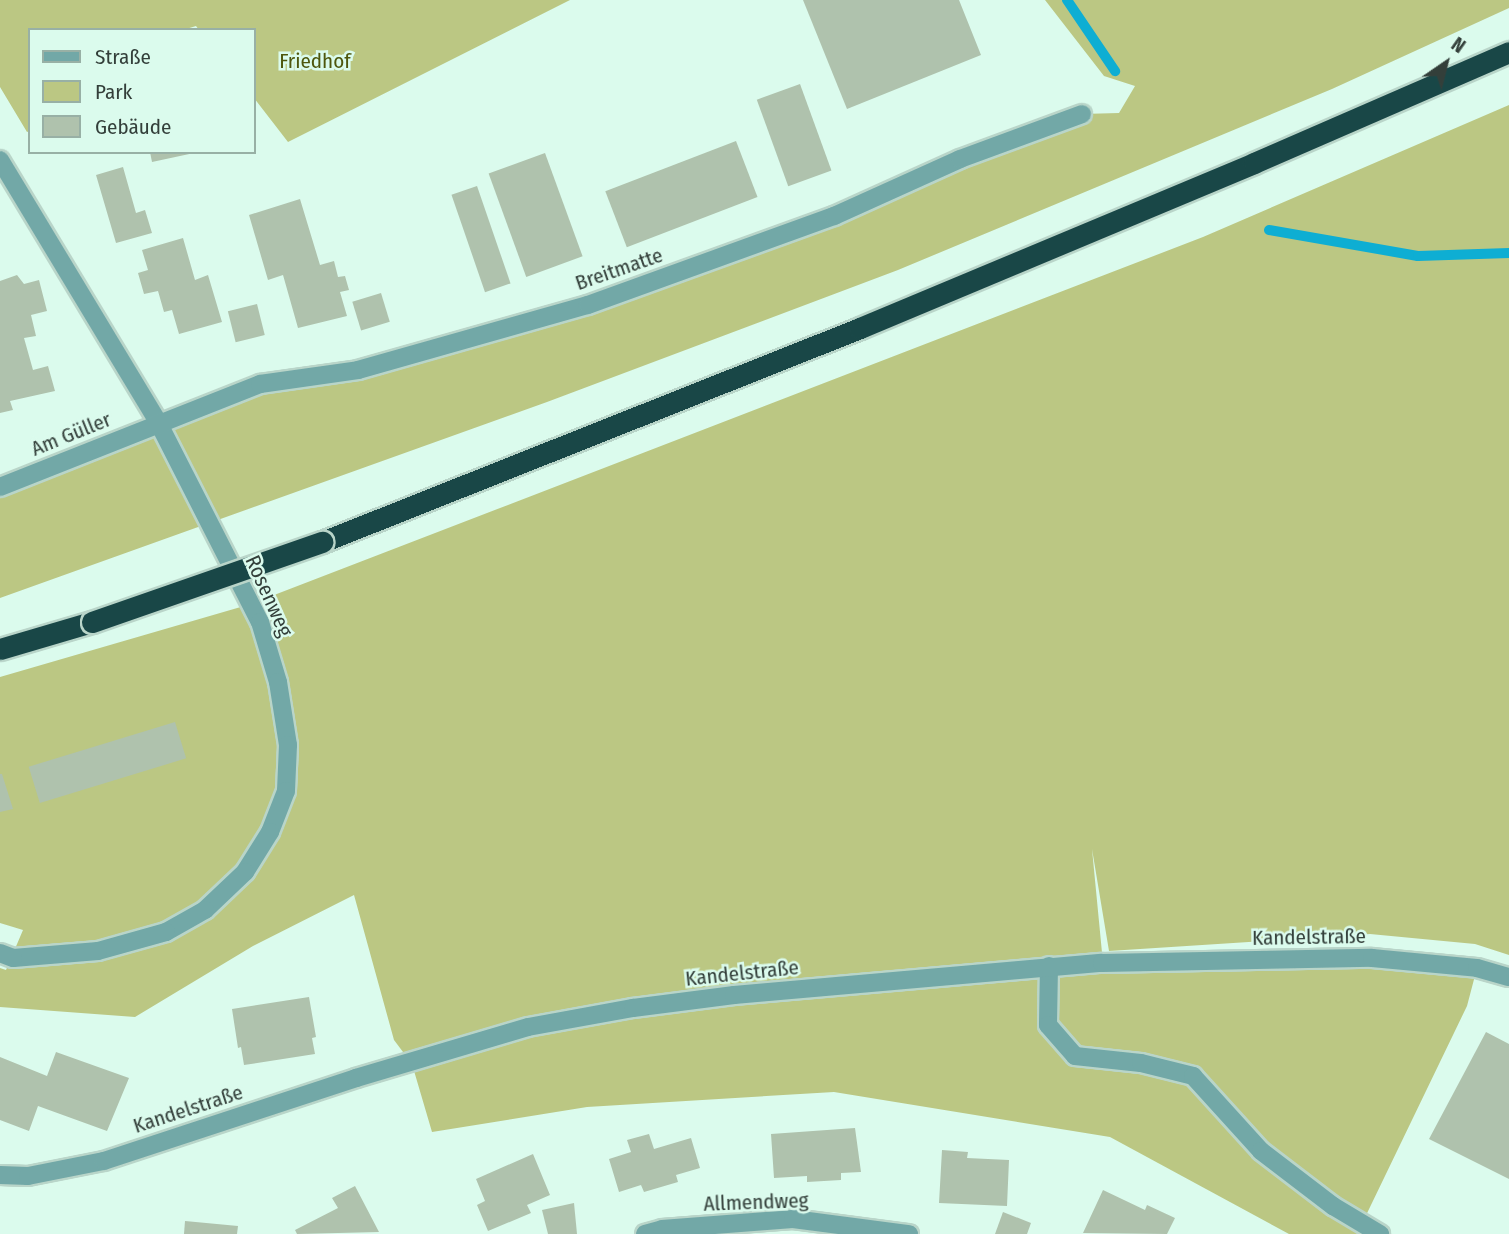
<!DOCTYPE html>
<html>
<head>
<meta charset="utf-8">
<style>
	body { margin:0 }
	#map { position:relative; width:1509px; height:1234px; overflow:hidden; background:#dbfbed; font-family:"Fira Sans Condensed",sans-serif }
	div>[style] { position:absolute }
	.green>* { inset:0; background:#bbc783 }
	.stream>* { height:10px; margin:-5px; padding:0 5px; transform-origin:5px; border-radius:5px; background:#0eaed3 }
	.building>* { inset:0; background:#afc2ad; transform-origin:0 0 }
	.roads { filter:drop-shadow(2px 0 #b9d5c9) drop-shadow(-2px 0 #b9d5c9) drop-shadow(0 2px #b9d5c9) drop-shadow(0 -2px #b9d5c9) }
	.minor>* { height:18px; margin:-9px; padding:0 9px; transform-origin:9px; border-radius:9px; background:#72a8a7 }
	.highway>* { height:21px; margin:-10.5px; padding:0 10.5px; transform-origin:10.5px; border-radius:10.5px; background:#194747 }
	.bridges { filter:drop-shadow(2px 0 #b9d5c9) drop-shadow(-2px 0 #b9d5c9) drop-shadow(0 2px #b9d5c9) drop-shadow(0 -2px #b9d5c9) }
	.highway-bridge>* { height:21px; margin:-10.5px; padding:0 10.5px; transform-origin:10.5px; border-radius:10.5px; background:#194747 }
	span { translate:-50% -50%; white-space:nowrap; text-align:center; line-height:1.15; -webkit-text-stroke:5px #dbfbed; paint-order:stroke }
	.park-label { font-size:21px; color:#4e570d }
	.street-label { font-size:21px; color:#333f3a }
	.legend { position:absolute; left:28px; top:28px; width:228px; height:126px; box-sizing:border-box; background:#dbfbed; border:2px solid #98b0a5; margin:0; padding:9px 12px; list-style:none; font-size:21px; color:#333f3a }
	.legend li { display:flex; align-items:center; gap:14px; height:35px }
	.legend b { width:35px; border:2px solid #98b0a5 }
	.north { position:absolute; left:1411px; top:28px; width:70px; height:70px; -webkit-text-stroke:5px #dbfbed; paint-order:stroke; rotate:35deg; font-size:19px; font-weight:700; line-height:28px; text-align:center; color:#333f3a }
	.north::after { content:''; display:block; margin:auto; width:24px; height:32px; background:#333f3a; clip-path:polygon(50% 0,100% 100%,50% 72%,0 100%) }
</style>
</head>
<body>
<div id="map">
	<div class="green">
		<i style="clip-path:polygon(0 0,570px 0,288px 142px,254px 98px,254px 30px,199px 30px,196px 26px,183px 30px,30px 30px,30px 131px,27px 132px,0 87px)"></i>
		<i style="clip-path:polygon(1045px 0,1509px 0,1509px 8px,1332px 89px,898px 270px,547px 402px,0 598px,0 487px,260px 384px,358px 370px,588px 305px,1082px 114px,1119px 113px,1135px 86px,1104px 76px)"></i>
		<i style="clip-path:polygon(1509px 105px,1509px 955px,1475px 944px,1370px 934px,1109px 951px,1092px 849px,1103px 963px,1477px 968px,1467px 1006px,1357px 1234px,1289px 1234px,1110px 1137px,834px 1092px,587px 1107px,432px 1132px,412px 1064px,394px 1040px,354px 895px,253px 946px,135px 1017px,0 1007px,0 968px,6px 970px,23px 930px,0 923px,0 677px,251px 604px,1203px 237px)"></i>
	</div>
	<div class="stream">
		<i style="left:1067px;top:0;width:86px;rotate:55.9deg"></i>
		<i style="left:1269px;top:230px;width:151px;rotate:9.9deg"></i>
		<i style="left:1418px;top:256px;width:91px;rotate:-1.9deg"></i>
	</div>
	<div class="building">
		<i style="clip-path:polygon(803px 0,959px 0,981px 55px,847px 109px)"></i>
		<i style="left:800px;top:84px;width:92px;height:46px;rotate:70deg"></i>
		<i style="left:736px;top:141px;width:60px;height:140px;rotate:69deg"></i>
		<i style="clip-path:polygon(150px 152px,194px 152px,194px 153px,152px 162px)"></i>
		<i style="left:545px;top:153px;width:110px;height:60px;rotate:70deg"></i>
		<i style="clip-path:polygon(123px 167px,136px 213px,145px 210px,152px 233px,116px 243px,96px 175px)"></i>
		<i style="left:477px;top:186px;width:103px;height:27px;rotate:71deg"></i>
		<i style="clip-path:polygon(300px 199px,320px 265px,334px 261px,338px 277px,345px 276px,349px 290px,340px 292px,347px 316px,298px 328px,283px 275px,268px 280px,249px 215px)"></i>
		<i style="clip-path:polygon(183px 238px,195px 280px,208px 275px,222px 322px,179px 334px,172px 310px,164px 312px,158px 291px,144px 294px,138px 273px,148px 270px,142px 250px)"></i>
		<i style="clip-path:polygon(17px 275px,24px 284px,39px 280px,47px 311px,31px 315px,36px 336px,24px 338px,33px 370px,48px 366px,55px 391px,10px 401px,13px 410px,0 413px,0 281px)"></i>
		<i style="left:381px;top:293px;width:30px;height:30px;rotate:73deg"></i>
		<i style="left:257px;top:304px;width:32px;height:30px;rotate:76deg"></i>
		<i style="left:175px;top:722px;width:38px;height:153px;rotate:73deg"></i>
		<i style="clip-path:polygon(0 774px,2px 774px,13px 809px,0 812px)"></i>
		<i style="clip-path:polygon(309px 997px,316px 1037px,312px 1038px,315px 1054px,244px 1065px,241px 1047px,238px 1048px,232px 1009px)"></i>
		<i style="clip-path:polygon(1486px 1032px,1509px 1044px,1509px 1179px,1429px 1139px)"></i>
		<i style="clip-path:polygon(56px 1052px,129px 1078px,107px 1131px,38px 1106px,29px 1131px,0 1120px,0 1057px,47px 1076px)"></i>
		<i style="clip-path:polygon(855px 1128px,861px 1172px,841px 1173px,841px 1180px,807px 1182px,807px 1176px,774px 1178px,771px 1134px)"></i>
		<i style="clip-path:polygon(649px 1134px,654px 1149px,691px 1138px,700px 1168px,676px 1175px,678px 1182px,644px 1192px,641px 1185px,619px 1192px,609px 1159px,631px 1152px,627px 1140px)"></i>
		<i style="clip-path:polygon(942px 1150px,968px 1152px,967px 1158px,1009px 1160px,1007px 1206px,939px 1203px)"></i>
		<i style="clip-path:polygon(533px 1154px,550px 1195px,527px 1205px,531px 1213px,488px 1231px,477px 1205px,485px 1201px,476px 1179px)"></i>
		<i style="clip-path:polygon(355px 1186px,379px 1232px,297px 1234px,295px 1230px,338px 1208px,332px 1198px)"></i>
		<i style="clip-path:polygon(1103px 1190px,1145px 1210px,1147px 1205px,1175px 1218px,1167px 1234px,1083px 1233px)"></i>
		<i style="clip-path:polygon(574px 1203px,577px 1234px,548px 1234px,542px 1210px)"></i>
		<i style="clip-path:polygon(1003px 1212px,1031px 1223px,1027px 1234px,995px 1234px)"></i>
		<i style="clip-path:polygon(185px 1221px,238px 1226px,237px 1234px,184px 1234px)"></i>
	</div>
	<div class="roads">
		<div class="minor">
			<i style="left:0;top:160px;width:308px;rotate:58.9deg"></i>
			<i style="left:159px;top:424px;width:222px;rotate:63deg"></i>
			<i style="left:260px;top:622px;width:63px;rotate:73.3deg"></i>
			<i style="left:278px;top:682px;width:64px;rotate:81deg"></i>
			<i style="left:288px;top:745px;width:46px;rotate:92.5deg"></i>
			<i style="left:286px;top:791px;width:44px;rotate:111.3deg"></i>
			<i style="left:270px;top:832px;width:47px;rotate:122deg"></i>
			<i style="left:245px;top:872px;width:55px;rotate:136.5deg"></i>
			<i style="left:205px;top:910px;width:45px;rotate:150.6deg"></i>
			<i style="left:166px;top:932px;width:71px;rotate:164.4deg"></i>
			<i style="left:98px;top:951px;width:85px;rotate:175.3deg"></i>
			<i style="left:13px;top:958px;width:14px;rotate:-159deg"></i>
			<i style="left:0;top:487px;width:280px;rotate:-21.6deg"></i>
			<i style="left:260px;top:384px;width:99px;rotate:-8.1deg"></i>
			<i style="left:358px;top:370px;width:239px;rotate:-15.8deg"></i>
			<i style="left:588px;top:305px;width:262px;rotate:-19.9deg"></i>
			<i style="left:834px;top:216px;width:138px;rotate:-24.3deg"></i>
			<i style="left:960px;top:159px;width:130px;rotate:-20.2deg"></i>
			<i style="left:1049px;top:966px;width:59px;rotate:91deg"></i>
			<i style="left:1048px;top:1025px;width:41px;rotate:48.9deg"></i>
			<i style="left:1075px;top:1056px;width:66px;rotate:6.1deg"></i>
			<i style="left:1141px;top:1063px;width:54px;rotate:14deg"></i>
			<i style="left:1193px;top:1076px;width:101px;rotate:47.8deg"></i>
			<i style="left:1261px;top:1151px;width:91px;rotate:37.4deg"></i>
			<i style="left:1333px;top:1206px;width:55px;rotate:30.8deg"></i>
			<i style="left:0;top:1175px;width:28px;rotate:2deg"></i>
			<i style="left:28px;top:1176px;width:77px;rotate:-11.2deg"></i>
			<i style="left:104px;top:1161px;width:265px;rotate:-18.2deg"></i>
			<i style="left:356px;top:1078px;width:179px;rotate:-16.5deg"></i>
			<i style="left:528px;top:1027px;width:107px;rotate:-10.3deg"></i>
			<i style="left:633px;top:1008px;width:102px;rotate:-7.3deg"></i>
			<i style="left:734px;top:995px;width:369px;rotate:-5deg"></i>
			<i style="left:1102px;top:963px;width:270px;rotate:-1.1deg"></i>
			<i style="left:1372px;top:958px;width:105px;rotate:5.4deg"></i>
			<i style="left:1477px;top:968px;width:33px;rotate:16deg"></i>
			<i style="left:645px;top:1234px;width:18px;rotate:-16deg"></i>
			<i style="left:662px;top:1229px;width:131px;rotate:-4.4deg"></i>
			<i style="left:793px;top:1219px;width:117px;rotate:7.4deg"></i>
		</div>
		<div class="highway">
			<i style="left:322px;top:542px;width:579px;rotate:-21.69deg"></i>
			<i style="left:860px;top:328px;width:427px;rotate:-22.7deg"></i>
			<i style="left:1254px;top:163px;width:278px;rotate:-23.5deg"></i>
			<i style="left:0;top:649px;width:96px;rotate:-16.4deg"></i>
		</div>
	</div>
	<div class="bridges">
		<div class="highway-bridge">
			<i style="left:92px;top:622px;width:244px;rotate:-19.2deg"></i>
		</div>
	</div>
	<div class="park-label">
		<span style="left:315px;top:61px">Friedhof</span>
	</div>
	<div class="street-label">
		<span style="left:619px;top:269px;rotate:-19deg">Breitmatte</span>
		<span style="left:71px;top:434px;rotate:-22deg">Am Güller</span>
		<span style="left:269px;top:596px;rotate:66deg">Rosenweg</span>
		<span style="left:1309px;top:937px;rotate:-1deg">Kandelstraße</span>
		<span style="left:742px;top:973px;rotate:-6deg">Kandelstraße</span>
		<span style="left:188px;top:1109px;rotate:-18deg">Kandelstraße</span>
		<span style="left:756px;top:1202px;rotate:-2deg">Allmendweg</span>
	</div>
	<ul class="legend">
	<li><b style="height:9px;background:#72a8a7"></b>Straße</li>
	<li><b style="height:19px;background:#bbc783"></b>Park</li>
	<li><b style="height:19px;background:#afc2ad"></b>Gebäude</li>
	</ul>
	<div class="north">N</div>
</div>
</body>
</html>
